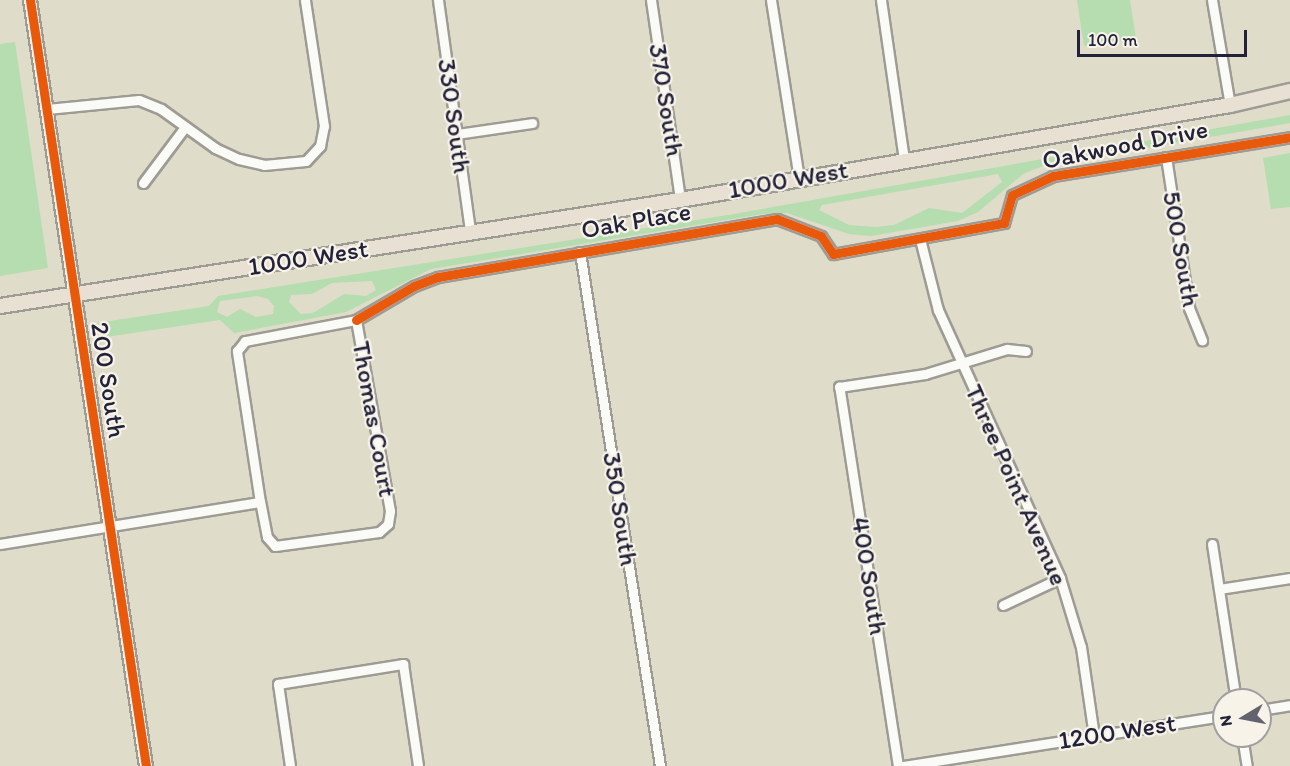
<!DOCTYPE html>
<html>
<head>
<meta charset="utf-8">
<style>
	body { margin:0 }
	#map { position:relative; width:1290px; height:766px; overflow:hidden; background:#dfdcc9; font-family:Itim,sans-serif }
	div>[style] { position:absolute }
	.green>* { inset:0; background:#b5ddaf }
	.roads { filter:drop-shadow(2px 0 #9d9b94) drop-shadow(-2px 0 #9d9b94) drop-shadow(0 2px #9d9b94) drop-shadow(0 -2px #9d9b94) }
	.street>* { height:9px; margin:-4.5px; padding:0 4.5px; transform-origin:4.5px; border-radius:4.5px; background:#fafaf7 }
	.secondary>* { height:12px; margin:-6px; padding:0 6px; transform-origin:6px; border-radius:6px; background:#f3f0e8 }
	.primary>* { height:14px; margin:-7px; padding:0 7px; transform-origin:7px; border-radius:7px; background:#e8e1d3 }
	.cycleway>* { height:9px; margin:-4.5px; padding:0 4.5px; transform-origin:4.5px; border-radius:4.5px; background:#e8590c }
	span { translate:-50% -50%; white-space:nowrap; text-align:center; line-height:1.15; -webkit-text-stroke:4.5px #f7f3e8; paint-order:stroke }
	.street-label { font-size:26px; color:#22223b }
	.north { position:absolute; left:1212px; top:688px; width:60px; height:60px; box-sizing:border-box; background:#f7f3e8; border:2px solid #a29fa3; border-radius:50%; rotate:260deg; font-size:16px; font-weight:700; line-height:24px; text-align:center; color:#22223b }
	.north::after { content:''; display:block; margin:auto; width:21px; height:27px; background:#64636d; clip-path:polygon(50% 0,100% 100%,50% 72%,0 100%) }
	.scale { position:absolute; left:1077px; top:30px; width:170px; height:27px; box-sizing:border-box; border:3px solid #22223b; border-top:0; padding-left:8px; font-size:18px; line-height:21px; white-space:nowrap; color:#22223b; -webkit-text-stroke:4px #f7f3e8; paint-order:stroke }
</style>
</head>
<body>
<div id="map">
	<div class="green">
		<i style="clip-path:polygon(1077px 0,1130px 0,1136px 39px,1084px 46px)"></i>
		<i style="clip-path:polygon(15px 42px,48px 268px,0 276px,0 44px)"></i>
		<i style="clip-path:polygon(evenodd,1290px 115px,1290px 123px,1043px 166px,1023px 174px,978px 212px,958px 221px,871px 236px,849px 234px,787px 213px,763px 214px,431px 269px,346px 312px,234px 333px,220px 320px,99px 338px,97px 323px,209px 306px,218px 296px,734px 214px,1290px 115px,998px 174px,1002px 182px,962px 213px,929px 208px,894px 225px,876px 227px,849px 225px,819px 210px,822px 205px,998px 174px,1290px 115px,372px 281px,376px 290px,366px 296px,344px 294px,313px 313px,301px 314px,289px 302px,291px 295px,312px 294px,332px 283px,372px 281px,1290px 115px,257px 296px,268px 299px,274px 306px,273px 314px,256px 317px,240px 309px,227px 317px,217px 312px,220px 301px,257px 296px)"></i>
		<i style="clip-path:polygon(1290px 153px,1290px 207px,1271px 209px,1263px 158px)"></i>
	</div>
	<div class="roads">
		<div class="street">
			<i style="left:438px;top:0;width:234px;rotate:82.1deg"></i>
			<i style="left:651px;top:0;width:202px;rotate:81.7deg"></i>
			<i style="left:771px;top:0;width:180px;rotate:81.1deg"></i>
			<i style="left:881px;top:0;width:161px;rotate:81.8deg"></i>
			<i style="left:1212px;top:0;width:107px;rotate:80.3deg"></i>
			<i style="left:47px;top:109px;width:92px;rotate:-5.6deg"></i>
			<i style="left:139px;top:100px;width:24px;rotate:22deg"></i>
			<i style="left:161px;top:109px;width:67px;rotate:35.8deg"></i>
			<i style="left:215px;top:148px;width:26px;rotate:25deg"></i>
			<i style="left:239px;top:159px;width:26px;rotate:13deg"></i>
			<i style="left:264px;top:165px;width:42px;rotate:-5.4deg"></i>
			<i style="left:306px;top:161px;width:21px;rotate:-47deg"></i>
			<i style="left:320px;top:146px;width:20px;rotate:-79deg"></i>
			<i style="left:324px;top:126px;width:127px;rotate:-98.6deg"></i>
			<i style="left:457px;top:134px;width:76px;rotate:-8.3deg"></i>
			<i style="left:1166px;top:157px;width:153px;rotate:81.3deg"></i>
			<i style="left:1189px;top:308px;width:35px;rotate:68deg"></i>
			<i style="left:143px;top:183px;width:70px;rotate:-53.1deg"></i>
			<i style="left:920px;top:239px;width:73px;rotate:75.8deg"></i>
			<i style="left:938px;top:310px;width:294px;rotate:65.5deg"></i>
			<i style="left:1060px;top:578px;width:72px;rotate:73.1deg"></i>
			<i style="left:1081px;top:647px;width:90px;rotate:81.7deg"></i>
			<i style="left:580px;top:252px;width:520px;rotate:81.15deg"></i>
			<i style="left:356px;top:320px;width:67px;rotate:-30.4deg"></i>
			<i style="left:414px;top:286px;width:26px;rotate:-21deg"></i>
			<i style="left:438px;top:277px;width:344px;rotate:-9.7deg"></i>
			<i style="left:777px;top:219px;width:47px;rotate:21.1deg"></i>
			<i style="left:821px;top:236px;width:22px;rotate:56deg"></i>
			<i style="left:833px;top:254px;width:174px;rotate:-10.3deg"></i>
			<i style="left:1004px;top:223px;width:29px;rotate:-74deg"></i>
			<i style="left:1012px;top:195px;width:45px;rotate:-24.9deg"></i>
			<i style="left:1053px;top:176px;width:240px;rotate:-9.3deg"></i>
			<i style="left:356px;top:320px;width:194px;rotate:79.9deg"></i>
			<i style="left:390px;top:511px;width:13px;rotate:99deg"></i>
			<i style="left:388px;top:524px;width:12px;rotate:138deg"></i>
			<i style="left:379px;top:532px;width:105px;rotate:172.3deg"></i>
			<i style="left:275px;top:546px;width:12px;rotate:-132deg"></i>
			<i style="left:267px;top:537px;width:36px;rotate:-101deg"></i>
			<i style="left:260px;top:502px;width:153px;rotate:-98.7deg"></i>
			<i style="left:237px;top:351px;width:13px;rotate:-51deg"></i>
			<i style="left:245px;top:341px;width:113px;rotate:-10.7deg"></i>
			<i style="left:0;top:544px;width:263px;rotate:-9.2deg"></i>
			<i style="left:1212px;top:544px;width:158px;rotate:81.3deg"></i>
			<i style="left:1219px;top:589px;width:72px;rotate:-8.8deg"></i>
			<i style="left:1003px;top:605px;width:63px;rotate:-25.3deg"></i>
			<i style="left:1260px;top:710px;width:30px;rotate:-9deg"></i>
			<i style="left:1242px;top:736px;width:30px;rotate:81deg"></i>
			<i style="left:290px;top:766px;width:83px;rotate:-98.3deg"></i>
			<i style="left:278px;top:684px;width:127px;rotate:-9.1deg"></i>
			<i style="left:403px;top:664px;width:103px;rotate:81.6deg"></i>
			<i style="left:898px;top:766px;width:384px;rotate:-98.8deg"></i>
			<i style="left:839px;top:387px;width:87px;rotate:-8.6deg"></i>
			<i style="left:925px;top:374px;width:86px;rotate:-17deg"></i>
			<i style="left:1007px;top:349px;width:19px;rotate:6deg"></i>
			<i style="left:903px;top:766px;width:325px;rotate:-8.9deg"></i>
		</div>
		<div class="secondary">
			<i style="left:30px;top:0;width:775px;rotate:81.39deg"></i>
		</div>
		<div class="primary">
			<i style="left:0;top:306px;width:688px;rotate:-8.86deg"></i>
			<i style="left:680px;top:200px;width:558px;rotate:-9.8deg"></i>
			<i style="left:1230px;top:105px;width:62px;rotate:-13.1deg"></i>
		</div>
	</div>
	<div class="cycleway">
		<i style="left:30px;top:0;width:775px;rotate:81.39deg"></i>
		<i style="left:356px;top:320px;width:67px;rotate:-30.4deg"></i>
		<i style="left:414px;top:286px;width:26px;rotate:-21deg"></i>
		<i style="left:438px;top:277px;width:344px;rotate:-9.7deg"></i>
		<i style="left:777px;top:219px;width:47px;rotate:21.1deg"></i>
		<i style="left:821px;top:236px;width:22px;rotate:56deg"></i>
		<i style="left:833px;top:254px;width:174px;rotate:-10.3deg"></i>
		<i style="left:1004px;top:223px;width:29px;rotate:-74deg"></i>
		<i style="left:1012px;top:195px;width:45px;rotate:-24.9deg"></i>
		<i style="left:1053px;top:176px;width:240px;rotate:-9.3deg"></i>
	</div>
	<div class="street-label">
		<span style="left:666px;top:100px;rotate:81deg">370 South</span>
		<span style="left:454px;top:116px;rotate:82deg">330 South</span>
		<span style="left:1125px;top:145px;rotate:-11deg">Oakwood Drive</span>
		<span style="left:788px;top:180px;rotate:-10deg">1000 West</span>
		<span style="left:636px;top:221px;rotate:-10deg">Oak Place</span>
		<span style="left:1181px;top:249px;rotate:80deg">500 South</span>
		<span style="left:308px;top:258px;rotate:-9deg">1000 West</span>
		<span style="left:108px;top:380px;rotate:81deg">200 South</span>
		<span style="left:374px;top:419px;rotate:80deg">Thomas Court</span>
		<span style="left:1016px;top:485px;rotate:66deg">Three Point Avenue</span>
		<span style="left:620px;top:509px;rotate:81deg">350 South</span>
		<span style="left:869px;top:576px;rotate:81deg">400 South</span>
		<span style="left:1117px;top:732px;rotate:-9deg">1200 West</span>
	</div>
	<div class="north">N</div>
	<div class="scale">100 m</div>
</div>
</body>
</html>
